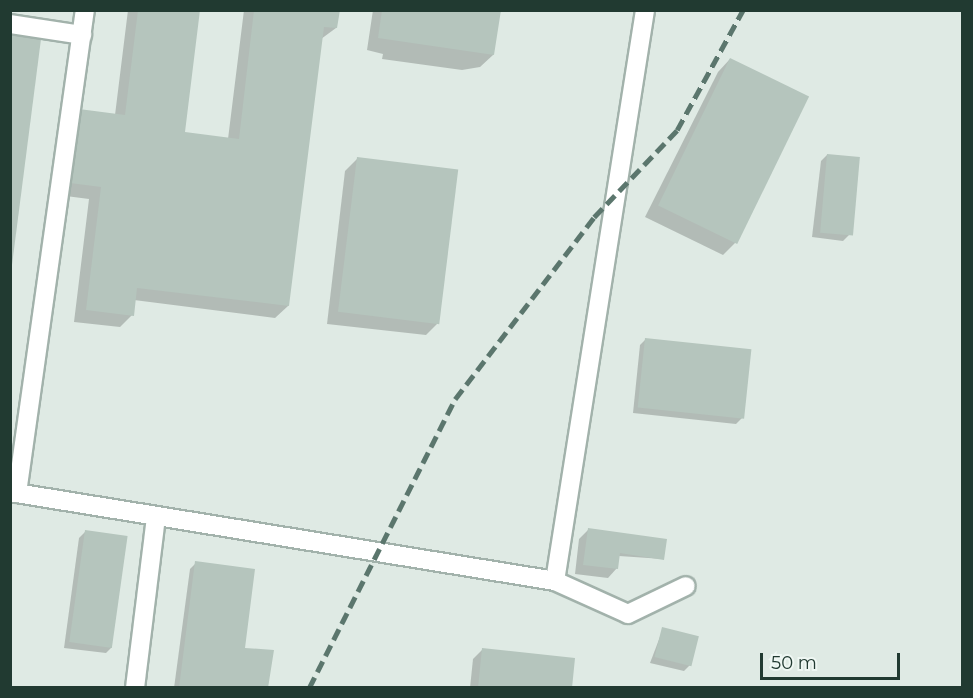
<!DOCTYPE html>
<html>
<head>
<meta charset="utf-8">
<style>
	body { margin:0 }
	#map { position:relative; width:973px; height:698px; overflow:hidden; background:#dfeae4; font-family:Montserrat,sans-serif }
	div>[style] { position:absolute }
	.shadow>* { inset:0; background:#0003 }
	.building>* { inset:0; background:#b5c5bd; transform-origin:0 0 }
	.roads { filter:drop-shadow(2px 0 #a2b2ab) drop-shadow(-2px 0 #a2b2ab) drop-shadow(0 2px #a2b2ab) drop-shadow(0 -2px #a2b2ab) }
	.minor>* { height:18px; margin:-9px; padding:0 9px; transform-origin:9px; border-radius:9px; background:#fff }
	.rail>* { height:4.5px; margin-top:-2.25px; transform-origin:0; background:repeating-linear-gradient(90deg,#5b766d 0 12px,transparent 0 18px) }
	span { translate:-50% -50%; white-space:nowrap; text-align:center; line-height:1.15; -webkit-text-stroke:4.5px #eff7f3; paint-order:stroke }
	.frame { position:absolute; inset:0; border:12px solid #213a31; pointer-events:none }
	.scale { position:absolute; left:760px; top:653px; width:140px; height:27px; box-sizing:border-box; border:3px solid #213a31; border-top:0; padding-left:8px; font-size:18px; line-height:21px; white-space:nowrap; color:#213a31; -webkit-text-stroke:4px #eff7f3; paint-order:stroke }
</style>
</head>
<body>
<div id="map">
	<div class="shadow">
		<i style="clip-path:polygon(128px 10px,199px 10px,184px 134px,228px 139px,244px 10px,338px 10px,336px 28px,321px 39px,288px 306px,275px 318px,134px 300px,132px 315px,120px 327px,74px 322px,89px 199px,58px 195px,67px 123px,115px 115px)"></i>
		<i style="clip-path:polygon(373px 10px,499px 10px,493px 55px,480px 67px,462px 70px,382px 59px,383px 54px,367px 50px)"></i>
		<i style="clip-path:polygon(730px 59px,735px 243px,723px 255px,645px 217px,718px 72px)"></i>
		<i style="clip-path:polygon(827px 155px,849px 235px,843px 241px,812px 237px,821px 161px)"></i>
		<i style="clip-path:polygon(357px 159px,438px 323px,426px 335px,327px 324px,345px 171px)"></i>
		<i style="clip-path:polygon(646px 339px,742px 418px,736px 424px,633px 413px,640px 345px)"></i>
		<i style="clip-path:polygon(588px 530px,663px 559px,619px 556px,617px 568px,608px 578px,575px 574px,579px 539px)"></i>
		<i style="clip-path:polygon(85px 532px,112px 647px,106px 653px,64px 648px,79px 538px)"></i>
		<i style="clip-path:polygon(196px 563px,267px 688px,174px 688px,190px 569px)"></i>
		<i style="clip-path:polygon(663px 629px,690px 665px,684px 671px,650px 663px)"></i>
		<i style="clip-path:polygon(483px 649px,571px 688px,470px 688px,473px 659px)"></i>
	</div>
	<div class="building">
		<i style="clip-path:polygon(138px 10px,200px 10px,185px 132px,239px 139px,254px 10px,340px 10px,337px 28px,324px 27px,289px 306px,137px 288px,134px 316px,86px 310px,101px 187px,70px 183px,79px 109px,125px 115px)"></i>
		<i style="clip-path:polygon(382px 10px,501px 10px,494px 55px,378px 38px)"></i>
		<i style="clip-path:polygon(10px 35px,41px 39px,12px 265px,10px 265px)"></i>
		<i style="left:730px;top:58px;width:88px;height:164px;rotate:26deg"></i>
		<i style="left:827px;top:154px;width:33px;height:79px;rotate:5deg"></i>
		<i style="left:357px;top:157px;width:102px;height:156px;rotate:7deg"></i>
		<i style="left:645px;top:338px;width:107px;height:70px;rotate:6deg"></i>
		<i style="clip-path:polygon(588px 528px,667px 539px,664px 560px,620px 553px,618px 569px,583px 565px)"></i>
		<i style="left:85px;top:530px;width:43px;height:113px;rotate:8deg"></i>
		<i style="clip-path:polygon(195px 561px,255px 569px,245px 648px,274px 650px,268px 688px,179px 688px)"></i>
		<i style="left:662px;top:627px;width:38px;height:31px;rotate:14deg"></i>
		<i style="clip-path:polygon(482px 648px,575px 658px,572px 688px,478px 688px)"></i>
	</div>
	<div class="roads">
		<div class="minor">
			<i style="left:10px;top:24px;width:73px;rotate:8.7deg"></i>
			<i style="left:10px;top:492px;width:552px;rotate:9.27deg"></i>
			<i style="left:555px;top:581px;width:578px;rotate:-81.04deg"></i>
			<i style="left:17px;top:493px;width:488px;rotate:-82deg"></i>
			<i style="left:555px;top:581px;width:80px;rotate:24.3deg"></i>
			<i style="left:628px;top:614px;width:64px;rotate:-25.8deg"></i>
			<i style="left:135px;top:688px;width:173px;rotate:-83deg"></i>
		</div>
	</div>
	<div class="rail">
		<i style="left:309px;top:688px;width:324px;rotate:-63.2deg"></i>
		<i style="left:455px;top:399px;width:229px;rotate:-52.6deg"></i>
		<i style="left:594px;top:217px;width:120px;rotate:-46.3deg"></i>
		<i style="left:677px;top:130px;width:137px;rotate:-61.2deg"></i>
	</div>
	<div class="frame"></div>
	<div class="scale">50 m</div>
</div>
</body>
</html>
